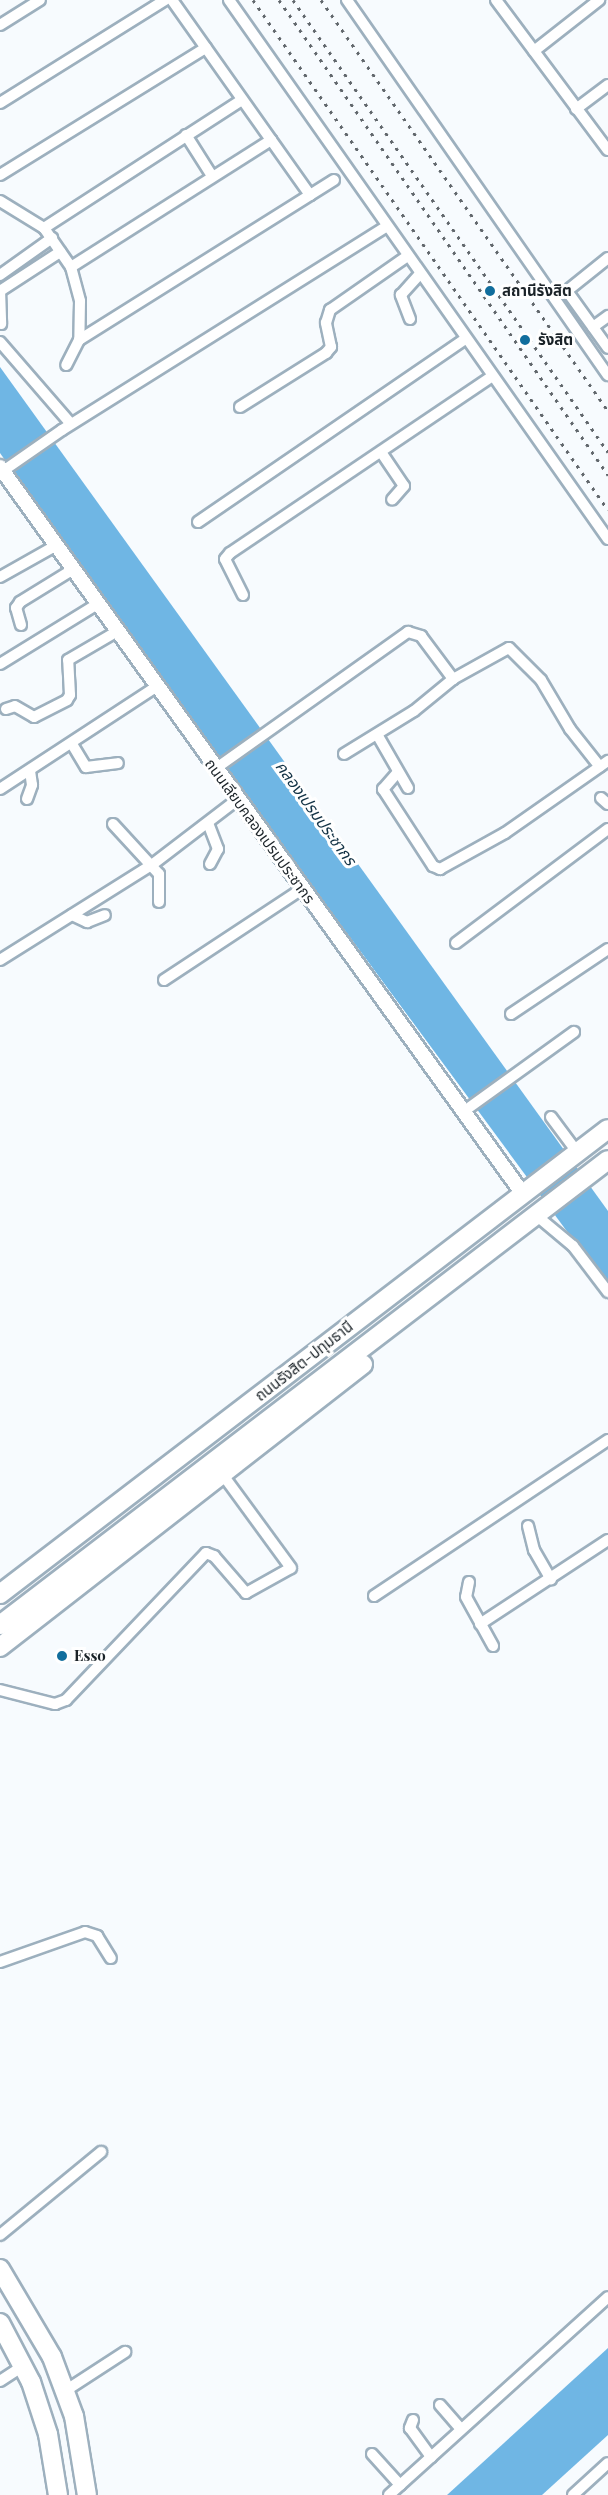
<!DOCTYPE html>
<html>
<head>
<meta charset="utf-8">
<style>
	body { margin:0 }
	#map { position:relative; width:608px; height:2495px; overflow:hidden; background:#f7fbfe; font-family:"Playfair Display","Noto Sans Thai",serif }
	div>[style] { position:absolute }
	.water>* { inset:0; background:#6fb6e4 }
	.roads { filter:drop-shadow(2px 0 #9db0be) drop-shadow(-2px 0 #9db0be) drop-shadow(0 2px #9db0be) drop-shadow(0 -2px #9db0be) }
	.minor>* { height:10px; margin:-5px; padding:0 5px; transform-origin:5px; border-radius:5px; background:#fff }
	.tertiary>* { height:14px; margin:-7px; padding:0 7px; transform-origin:7px; border-radius:7px; background:#fff }
	.primary>* { height:18px; margin:-9px; padding:0 9px; transform-origin:9px; border-radius:9px; background:#fff }
	.rail>* { height:3px; margin-top:-1.5px; transform-origin:0; background:repeating-linear-gradient(90deg,#61676c 0 3px,transparent 0 9px) }
	.dots>* { width:16px; height:16px; translate:-50% -50%; box-sizing:border-box; border:3px solid #fff; border-radius:50% }
	span { translate:-50% -50%; white-space:nowrap; text-align:center; line-height:1.15; -webkit-text-stroke:6px #fff; paint-order:stroke }
	.poi-label { font-size:15px; color:#1b2328; font-weight:700 }
	.left { translate:0 -50%; text-align:left }
	.street-label { font-size:15px; color:#1b2328 }
	.water-label { font-size:16px; color:#123245; font-style:italic }
</style>
</head>
<body>
<div id="map">
	<div class="water">
		<i style="clip-path:polygon(0 367px,608px 1211px,608px 1287px,142px 655px,0 453px)"></i>
		<i style="clip-path:polygon(608px 2348px,608px 2435px,542px 2495px,447px 2495px)"></i>
	</div>
	<div class="roads">
		<div class="minor">
			<i style="left:172px;top:0;width:239px;rotate:54.7deg"></i>
			<i style="left:229px;top:0;width:659px;rotate:54.89deg"></i>
			<i style="left:347px;top:0;width:457px;rotate:55.2deg"></i>
			<i style="left:496px;top:0;width:187px;rotate:53.3deg"></i>
			<i style="left:0;top:25px;width:47px;rotate:-32deg"></i>
			<i style="left:534px;top:51px;width:83px;rotate:-38.1deg"></i>
			<i style="left:0;top:103px;width:195px;rotate:-32deg"></i>
			<i style="left:576px;top:109px;width:40px;rotate:-37deg"></i>
			<i style="left:186px;top:135px;width:49px;rotate:57.6deg"></i>
			<i style="left:0;top:175px;width:242px;rotate:-31.7deg"></i>
			<i style="left:0;top:201px;width:52px;rotate:31.5deg"></i>
			<i style="left:44px;top:228px;width:47px;rotate:55.3deg"></i>
			<i style="left:71px;top:267px;width:35px;rotate:75deg"></i>
			<i style="left:80px;top:301px;width:39px;rotate:91deg"></i>
			<i style="left:79px;top:340px;width:28px;rotate:117deg"></i>
			<i style="left:44px;top:228px;width:236px;rotate:-32.9deg"></i>
			<i style="left:608px;top:258px;width:53px;rotate:141.2deg"></i>
			<i style="left:567px;top:291px;width:70px;rotate:54.3deg"></i>
			<i style="left:71px;top:267px;width:237px;rotate:-32.4deg"></i>
			<i style="left:0;top:275px;width:64px;rotate:-35.4deg"></i>
			<i style="left:0;top:290px;width:34px;rotate:88deg"></i>
			<i style="left:0;top:291px;width:72px;rotate:-33deg"></i>
			<i style="left:410px;top:319px;width:26px;rotate:-111deg"></i>
			<i style="left:401px;top:295px;width:27px;rotate:-48deg"></i>
			<i style="left:593px;top:327px;width:19px;rotate:-36deg"></i>
			<i style="left:79px;top:340px;width:301px;rotate:-32.1deg"></i>
			<i style="left:0;top:342px;width:108px;rotate:49.1deg"></i>
			<i style="left:240px;top:407px;width:102px;rotate:-32.1deg"></i>
			<i style="left:326px;top:353px;width:8px;rotate:-50deg"></i>
			<i style="left:331px;top:347px;width:25px;rotate:-102deg"></i>
			<i style="left:326px;top:323px;width:14px;rotate:-73deg"></i>
			<i style="left:330px;top:310px;width:93px;rotate:-34.9deg"></i>
			<i style="left:381px;top:452px;width:41px;rotate:55.9deg"></i>
			<i style="left:404px;top:486px;width:18px;rotate:131deg"></i>
			<i style="left:3px;top:471px;width:72px;rotate:-34.8deg"></i>
			<i style="left:62px;top:430px;width:382px;rotate:-32.1deg"></i>
			<i style="left:198px;top:522px;width:324px;rotate:-34.4deg"></i>
			<i style="left:0;top:577px;width:63px;rotate:-29.4deg"></i>
			<i style="left:243px;top:595px;width:40px;rotate:-116.6deg"></i>
			<i style="left:225px;top:559px;width:8px;rotate:-50deg"></i>
			<i style="left:230px;top:553px;width:315px;rotate:-34deg"></i>
			<i style="left:21px;top:625px;width:18px;rotate:-106deg"></i>
			<i style="left:16px;top:608px;width:7px;rotate:-56deg"></i>
			<i style="left:20px;top:602px;width:61px;rotate:-31.6deg"></i>
			<i style="left:0;top:664px;width:113px;rotate:-31.6deg"></i>
			<i style="left:6px;top:709px;width:9px;rotate:-18deg"></i>
			<i style="left:15px;top:706px;width:22px;rotate:30deg"></i>
			<i style="left:34px;top:717px;width:37px;rotate:-27deg"></i>
			<i style="left:67px;top:700px;width:6px;rotate:-59deg"></i>
			<i style="left:70px;top:695px;width:35px;rotate:-93deg"></i>
			<i style="left:68px;top:660px;width:56px;rotate:-30.3deg"></i>
			<i style="left:378px;top:736px;width:60px;rotate:60deg"></i>
			<i style="left:72px;top:744px;width:27px;rotate:59deg"></i>
			<i style="left:86px;top:767px;width:32px;rotate:-7deg"></i>
			<i style="left:344px;top:754px;width:82px;rotate:-31.6deg"></i>
			<i style="left:414px;top:711px;width:50px;rotate:-39.4deg"></i>
			<i style="left:453px;top:679px;width:64px;rotate:-29deg"></i>
			<i style="left:509px;top:648px;width:45px;rotate:45deg"></i>
			<i style="left:541px;top:680px;width:57px;rotate:59.4deg"></i>
			<i style="left:570px;top:729px;width:48px;rotate:51.7deg"></i>
			<i style="left:215px;top:769px;width:237px;rotate:-35.4deg"></i>
			<i style="left:408px;top:632px;width:14px;rotate:17deg"></i>
			<i style="left:421px;top:636px;width:54px;rotate:53.3deg"></i>
			<i style="left:398px;top:772px;width:23px;rotate:131deg"></i>
			<i style="left:383px;top:789px;width:92px;rotate:57deg"></i>
			<i style="left:433px;top:866px;width:8px;rotate:23deg"></i>
			<i style="left:440px;top:869px;width:74px;rotate:-29deg"></i>
			<i style="left:505px;top:833px;width:126px;rotate:-35deg"></i>
			<i style="left:0;top:789px;width:186px;rotate:-33.2deg"></i>
			<i style="left:601px;top:798px;width:9px;rotate:41deg"></i>
			<i style="left:27px;top:799px;width:15px;rotate:-70deg"></i>
			<i style="left:32px;top:785px;width:14px;rotate:-98deg"></i>
			<i style="left:208px;top:823px;width:28px;rotate:69deg"></i>
			<i style="left:218px;top:849px;width:17px;rotate:118deg"></i>
			<i style="left:113px;top:824px;width:68px;rotate:47.4deg"></i>
			<i style="left:159px;top:874px;width:28px;rotate:90deg"></i>
			<i style="left:72px;top:915px;width:17px;rotate:25deg"></i>
			<i style="left:87px;top:922px;width:19px;rotate:-21deg"></i>
			<i style="left:456px;top:943px;width:190px;rotate:-36.9deg"></i>
			<i style="left:0;top:960px;width:181px;rotate:-32.1deg"></i>
			<i style="left:153px;top:864px;width:107px;rotate:-37.4deg"></i>
			<i style="left:164px;top:980px;width:165px;rotate:-33.4deg"></i>
			<i style="left:511px;top:1014px;width:117px;rotate:-33.8deg"></i>
			<i style="left:463px;top:1112px;width:137px;rotate:-35.8deg"></i>
			<i style="left:551px;top:1117px;width:44px;rotate:53.4deg"></i>
			<i style="left:537px;top:1216px;width:47px;rotate:39.8deg"></i>
			<i style="left:573px;top:1246px;width:58px;rotate:52.7deg"></i>
			<i style="left:528px;top:1526px;width:25px;rotate:76deg"></i>
			<i style="left:534px;top:1550px;width:34px;rotate:60deg"></i>
			<i style="left:469px;top:1582px;width:15px;rotate:101deg"></i>
			<i style="left:466px;top:1597px;width:56px;rotate:61.1deg"></i>
			<i style="left:374px;top:1596px;width:281px;rotate:-33.7deg"></i>
			<i style="left:480px;top:1624px;width:153px;rotate:-33.3deg"></i>
			<i style="left:0;top:1690px;width:57px;rotate:14.3deg"></i>
			<i style="left:55px;top:1704px;width:12px;rotate:-20deg"></i>
			<i style="left:66px;top:1700px;width:203px;rotate:-46.4deg"></i>
			<i style="left:206px;top:1553px;width:9px;rotate:21deg"></i>
			<i style="left:214px;top:1556px;width:49px;rotate:49.1deg"></i>
			<i style="left:246px;top:1593px;width:51px;rotate:-29.1deg"></i>
			<i style="left:291px;top:1568px;width:115px;rotate:-126.2deg"></i>
			<i style="left:0;top:1962px;width:90px;rotate:-19.4deg"></i>
			<i style="left:85px;top:1932px;width:13px;rotate:18deg"></i>
			<i style="left:97px;top:1936px;width:26px;rotate:58deg"></i>
			<i style="left:0;top:2235px;width:131px;rotate:-39.4deg"></i>
			<i style="left:0;top:2381px;width:27px;rotate:-33deg"></i>
			<i style="left:65px;top:2391px;width:72px;rotate:-33deg"></i>
			<i style="left:440px;top:2405px;width:32px;rotate:49deg"></i>
			<i style="left:413px;top:2420px;width:9px;rotate:111deg"></i>
			<i style="left:410px;top:2428px;width:36px;rotate:54deg"></i>
			<i style="left:372px;top:2454px;width:42px;rotate:47.9deg"></i>
			<i style="left:389px;top:2495px;width:295px;rotate:-42.1deg"></i>
			<i style="left:573px;top:2495px;width:47px;rotate:-42.4deg"></i>
		</div>
		<div class="tertiary">
			<i style="left:0;top:467px;width:896px;rotate:54.27deg"></i>
		</div>
		<div class="primary">
			<i style="left:0;top:1594px;width:765px;rotate:-37.41deg"></i>
			<i style="left:0;top:1625px;width:765px;rotate:-37.41deg"></i>
			<i style="left:0;top:1647px;width:460px;rotate:-37.9deg"></i>
			<i style="left:0;top:2269px;width:102px;rotate:59.4deg"></i>
			<i style="left:52px;top:2357px;width:63px;rotate:69.6deg"></i>
			<i style="left:74px;top:2416px;width:80px;rotate:80.7deg"></i>
			<i style="left:0;top:2323px;width:67px;rotate:62.3deg"></i>
			<i style="left:31px;top:2382px;width:55px;rotate:71.9deg"></i>
			<i style="left:48px;top:2434px;width:62px;rotate:80.7deg"></i>
		</div>
	</div>
	<div class="rail">
		<i style="left:253px;top:0;width:621px;rotate:55.16deg"></i>
		<i style="left:279px;top:0;width:578px;rotate:55.29deg"></i>
		<i style="left:293px;top:0;width:551px;rotate:55.13deg"></i>
		<i style="left:321px;top:0;width:501px;rotate:55.07deg"></i>
	</div>
	<div class="dots">
		<i style="left:490px;top:291px;background:#126e9d"></i>
		<i style="left:525px;top:340px;background:#126e9d"></i>
		<i style="left:62px;top:1656px;background:#126e9d"></i>
	</div>
	<div class="poi-label">
		<span class="left" style="left:502px;top:291px">สถานีรังสิต</span>
		<span class="left" style="left:538px;top:340px">รังสิต</span>
		<span class="left" style="left:74px;top:1656px">Esso</span>
	</div>
	<div class="street-label">
		<span style="left:260px;top:831px;rotate:54deg">ถนนเลียบคลองเปรมประชากร</span>
		<span style="left:304px;top:1361px;rotate:-38deg">ถนนรังสิต-ปทุมธานี</span>
	</div>
	<div class="water-label">
		<span style="left:316px;top:813px;rotate:54deg">คลองเปรมประชากร</span>
	</div>
</div>
</body>
</html>
